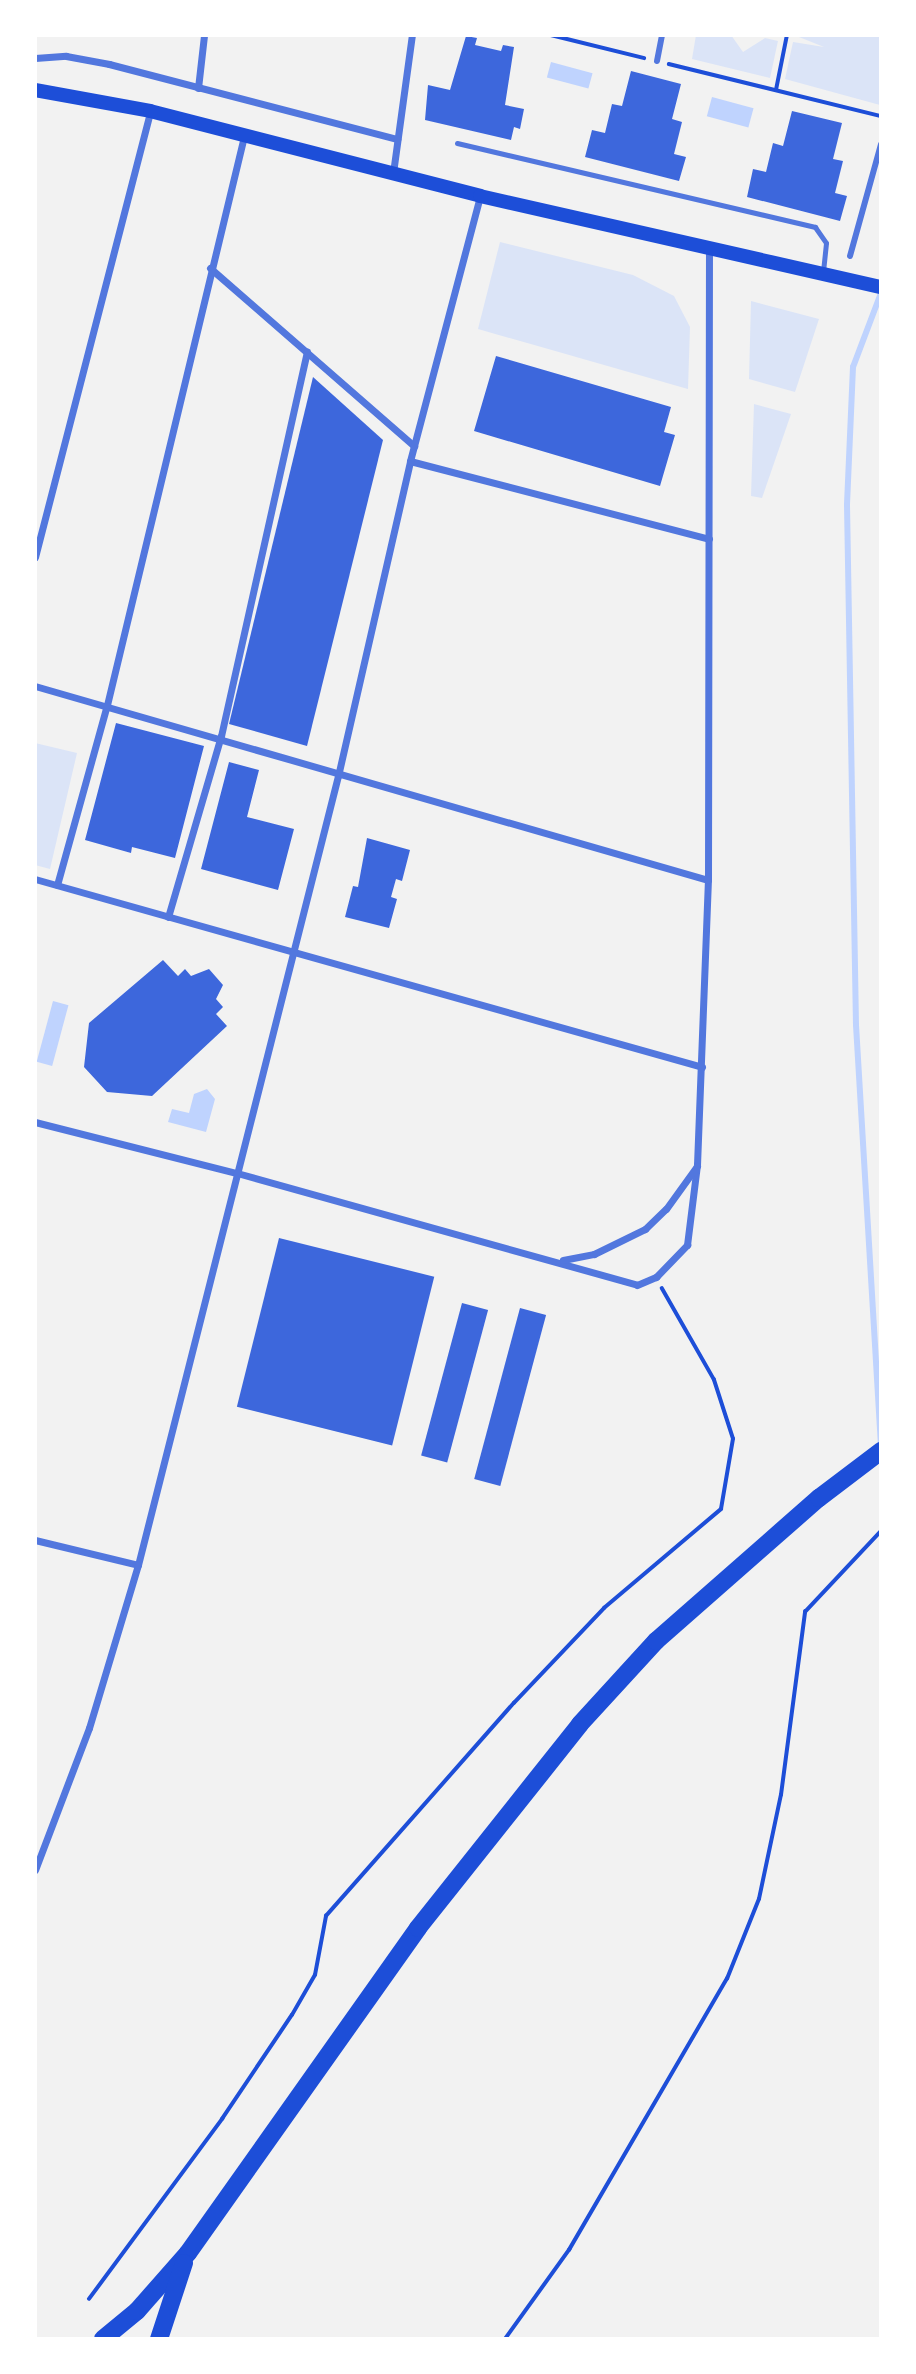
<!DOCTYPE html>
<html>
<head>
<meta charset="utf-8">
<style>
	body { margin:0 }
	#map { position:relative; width:916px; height:2374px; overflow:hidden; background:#f2f2f2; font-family:Montserrat,sans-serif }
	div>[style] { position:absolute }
	.green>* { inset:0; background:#dbe4f7 }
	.water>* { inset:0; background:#bfd3fe; transform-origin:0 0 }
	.stream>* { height:6px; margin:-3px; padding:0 3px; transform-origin:3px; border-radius:3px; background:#bfd3fe }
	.building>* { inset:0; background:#3d67dc; transform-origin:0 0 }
	.path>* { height:3.5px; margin:-1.75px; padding:0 1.75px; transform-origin:1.75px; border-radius:1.75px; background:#1d4ed8 }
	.service>* { height:5px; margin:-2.5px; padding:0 2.5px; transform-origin:2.5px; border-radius:2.5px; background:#5277de }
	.pedestrian>* { height:6px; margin:-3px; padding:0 3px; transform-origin:3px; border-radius:3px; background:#5277de }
	.minor>* { height:7px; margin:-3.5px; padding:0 3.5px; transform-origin:3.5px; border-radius:3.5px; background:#5277de }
	.secondary>* { height:14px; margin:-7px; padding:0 7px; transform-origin:7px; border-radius:7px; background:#1d4ed8 }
	.primary>* { height:18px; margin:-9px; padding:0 9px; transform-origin:9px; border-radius:9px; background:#1d4ed8 }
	span { translate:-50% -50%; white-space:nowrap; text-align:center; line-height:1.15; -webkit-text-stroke:6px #fff; paint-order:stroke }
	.frame { position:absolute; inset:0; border:37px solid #fff; pointer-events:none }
</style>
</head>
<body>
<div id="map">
	<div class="green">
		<i style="clip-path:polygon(696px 35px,731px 35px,743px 52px,765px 38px,778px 41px,770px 78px,692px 59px)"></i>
		<i style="clip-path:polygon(794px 35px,881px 35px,880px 105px,785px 79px,793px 42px,824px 47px)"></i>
		<i style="clip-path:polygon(500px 242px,633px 275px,674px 296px,690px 327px,688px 389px,478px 329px)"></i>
		<i style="clip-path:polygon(751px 301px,819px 319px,795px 392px,749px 379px)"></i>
		<i style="clip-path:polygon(754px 404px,791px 414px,762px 498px,751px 496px)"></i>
		<i style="clip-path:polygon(35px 743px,77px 753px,50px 869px,35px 865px)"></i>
	</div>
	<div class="water">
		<i style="left:551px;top:62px;width:43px;height:16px;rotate:15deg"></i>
		<i style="left:712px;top:97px;width:43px;height:20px;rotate:15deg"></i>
		<i style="left:53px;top:1001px;width:16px;height:63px;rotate:15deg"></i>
		<i style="clip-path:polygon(207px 1089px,215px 1099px,206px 1132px,168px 1122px,172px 1109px,189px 1113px,194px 1094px)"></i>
	</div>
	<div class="stream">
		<i style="left:881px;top:293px;width:79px;rotate:110.7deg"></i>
		<i style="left:853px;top:367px;width:138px;rotate:92.5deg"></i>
		<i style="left:847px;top:505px;width:520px;rotate:89.01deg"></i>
		<i style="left:856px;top:1025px;width:425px;rotate:86.6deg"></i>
	</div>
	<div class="building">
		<i style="clip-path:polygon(466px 36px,477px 38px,475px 45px,501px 51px,503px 45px,514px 47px,505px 105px,524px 109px,520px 129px,514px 127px,511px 140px,425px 120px,428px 85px,450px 90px)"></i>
		<i style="clip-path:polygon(631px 71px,681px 84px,672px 119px,682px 122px,674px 154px,686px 157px,679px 181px,585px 157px,592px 130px,605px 133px,612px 104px,622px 106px)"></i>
		<i style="clip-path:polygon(792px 111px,842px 123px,833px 159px,843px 161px,835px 193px,847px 196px,840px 221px,747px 197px,753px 169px,766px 172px,773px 143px,783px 146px)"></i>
		<i style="clip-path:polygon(496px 356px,671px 407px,664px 432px,675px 435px,660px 486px,474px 431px)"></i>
		<i style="clip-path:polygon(313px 377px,383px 440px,307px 746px,229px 724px)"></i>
		<i style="clip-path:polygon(116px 723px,204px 746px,175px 858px,132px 847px,131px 853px,85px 840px)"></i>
		<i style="clip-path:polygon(229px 762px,259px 770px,247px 817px,294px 829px,278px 890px,201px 869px)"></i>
		<i style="clip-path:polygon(367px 838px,410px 850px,402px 881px,396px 879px,391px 897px,397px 899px,389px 928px,345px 917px,353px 886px,358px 887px)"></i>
		<i style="clip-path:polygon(163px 960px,178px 976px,185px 969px,191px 976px,209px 969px,223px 985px,216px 999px,223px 1007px,216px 1014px,227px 1026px,152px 1096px,107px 1092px,84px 1067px,89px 1023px)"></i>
		<i style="left:279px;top:1238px;width:160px;height:174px;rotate:14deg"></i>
		<i style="left:462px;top:1303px;width:27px;height:158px;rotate:15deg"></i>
		<i style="left:520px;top:1308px;width:27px;height:177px;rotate:15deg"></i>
	</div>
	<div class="path">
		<i style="left:551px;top:35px;width:96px;rotate:13.9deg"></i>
		<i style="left:669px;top:64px;width:218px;rotate:13.8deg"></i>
		<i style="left:776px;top:90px;width:56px;rotate:-78.7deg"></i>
		<i style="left:89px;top:2299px;width:224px;rotate:-53.5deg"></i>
		<i style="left:222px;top:2119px;width:125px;rotate:-56.1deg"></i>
		<i style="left:292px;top:2015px;width:46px;rotate:-60.1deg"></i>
		<i style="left:315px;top:1975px;width:60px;rotate:-79.4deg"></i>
		<i style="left:326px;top:1916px;width:284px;rotate:-48.6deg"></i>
		<i style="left:514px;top:1703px;width:131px;rotate:-46.5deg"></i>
		<i style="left:604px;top:1608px;width:153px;rotate:-40.2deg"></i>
		<i style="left:721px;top:1509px;width:71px;rotate:-80.3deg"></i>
		<i style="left:733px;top:1439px;width:62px;rotate:-107.9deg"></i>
		<i style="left:714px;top:1380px;width:105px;rotate:-119.7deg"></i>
		<i style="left:505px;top:2339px;width:110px;rotate:-54.3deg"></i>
		<i style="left:569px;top:2250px;width:314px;rotate:-59.8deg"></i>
		<i style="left:727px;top:1979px;width:86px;rotate:-68.2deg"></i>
		<i style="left:759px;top:1899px;width:106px;rotate:-78.1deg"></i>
		<i style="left:781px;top:1795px;width:185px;rotate:-82.5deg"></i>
		<i style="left:805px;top:1612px;width:111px;rotate:-46.8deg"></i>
	</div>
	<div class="service">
		<i style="left:457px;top:143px;width:368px;rotate:13.2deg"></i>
		<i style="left:815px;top:227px;width:19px;rotate:55deg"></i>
		<i style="left:826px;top:243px;width:30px;rotate:96deg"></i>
	</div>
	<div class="pedestrian">
		<i style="left:657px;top:61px;width:26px;rotate:-79deg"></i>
		<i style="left:850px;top:256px;width:116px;rotate:-74.5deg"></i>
	</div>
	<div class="minor">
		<i style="left:35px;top:58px;width:31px;rotate:-4deg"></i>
		<i style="left:66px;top:56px;width:44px;rotate:10.5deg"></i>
		<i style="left:109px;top:64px;width:298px;rotate:14.6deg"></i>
		<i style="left:198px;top:88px;width:53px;rotate:-83.5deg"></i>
		<i style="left:393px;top:173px;width:139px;rotate:-82.2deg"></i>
		<i style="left:210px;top:268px;width:271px;rotate:41.1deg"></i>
		<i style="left:410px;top:461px;width:309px;rotate:14.6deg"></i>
		<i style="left:35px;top:557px;width:461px;rotate:-75.5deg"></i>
		<i style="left:35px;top:686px;width:700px;rotate:16.08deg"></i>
		<i style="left:35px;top:879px;width:693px;rotate:15.74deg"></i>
		<i style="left:57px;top:885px;width:187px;rotate:-74.5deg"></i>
		<i style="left:107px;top:705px;width:585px;rotate:-76.46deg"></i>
		<i style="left:168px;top:917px;width:189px;rotate:-73.7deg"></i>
		<i style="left:221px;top:736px;width:394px;rotate:-77.4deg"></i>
		<i style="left:35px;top:1122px;width:208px;rotate:14.2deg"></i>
		<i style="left:237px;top:1173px;width:415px;rotate:15.6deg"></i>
		<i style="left:637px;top:1285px;width:21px;rotate:-23deg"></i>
		<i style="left:656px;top:1277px;width:45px;rotate:-45.9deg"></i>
		<i style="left:687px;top:1245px;width:81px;rotate:-82.9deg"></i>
		<i style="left:697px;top:1165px;width:285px;rotate:-87.8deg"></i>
		<i style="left:708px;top:880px;width:633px;rotate:-89.91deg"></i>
		<i style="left:563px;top:1260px;width:32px;rotate:-11deg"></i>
		<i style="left:594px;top:1254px;width:57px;rotate:-26.1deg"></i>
		<i style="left:645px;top:1229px;width:29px;rotate:-44deg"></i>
		<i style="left:666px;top:1209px;width:53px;rotate:-54.2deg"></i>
		<i style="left:35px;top:1540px;width:106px;rotate:13.6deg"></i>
		<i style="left:35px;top:1870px;width:152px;rotate:-69.2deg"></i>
		<i style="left:89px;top:1728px;width:170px;rotate:-73.3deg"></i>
		<i style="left:138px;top:1565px;width:814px;rotate:-75.78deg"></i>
		<i style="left:338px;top:776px;width:323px;rotate:-77.1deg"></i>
		<i style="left:410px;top:461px;width:274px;rotate:-75.2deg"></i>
	</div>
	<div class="secondary">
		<i style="left:35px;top:90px;width:117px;rotate:10.3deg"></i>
		<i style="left:150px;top:111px;width:341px;rotate:14.4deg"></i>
		<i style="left:480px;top:196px;width:411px;rotate:12.8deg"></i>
	</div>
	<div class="primary">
		<i style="left:103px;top:2339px;width:44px;rotate:-39.5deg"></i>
		<i style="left:137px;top:2311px;width:77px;rotate:-48.7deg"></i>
		<i style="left:188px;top:2253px;width:398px;rotate:-54.7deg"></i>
		<i style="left:418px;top:1928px;width:260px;rotate:-51.5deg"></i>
		<i style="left:580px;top:1724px;width:113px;rotate:-47.5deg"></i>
		<i style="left:656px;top:1641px;width:217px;rotate:-41.3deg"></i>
		<i style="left:819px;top:1498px;width:78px;rotate:-37.2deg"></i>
		<i style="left:159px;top:2339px;width:80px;rotate:-71.8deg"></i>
	</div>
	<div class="frame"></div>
</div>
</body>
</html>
